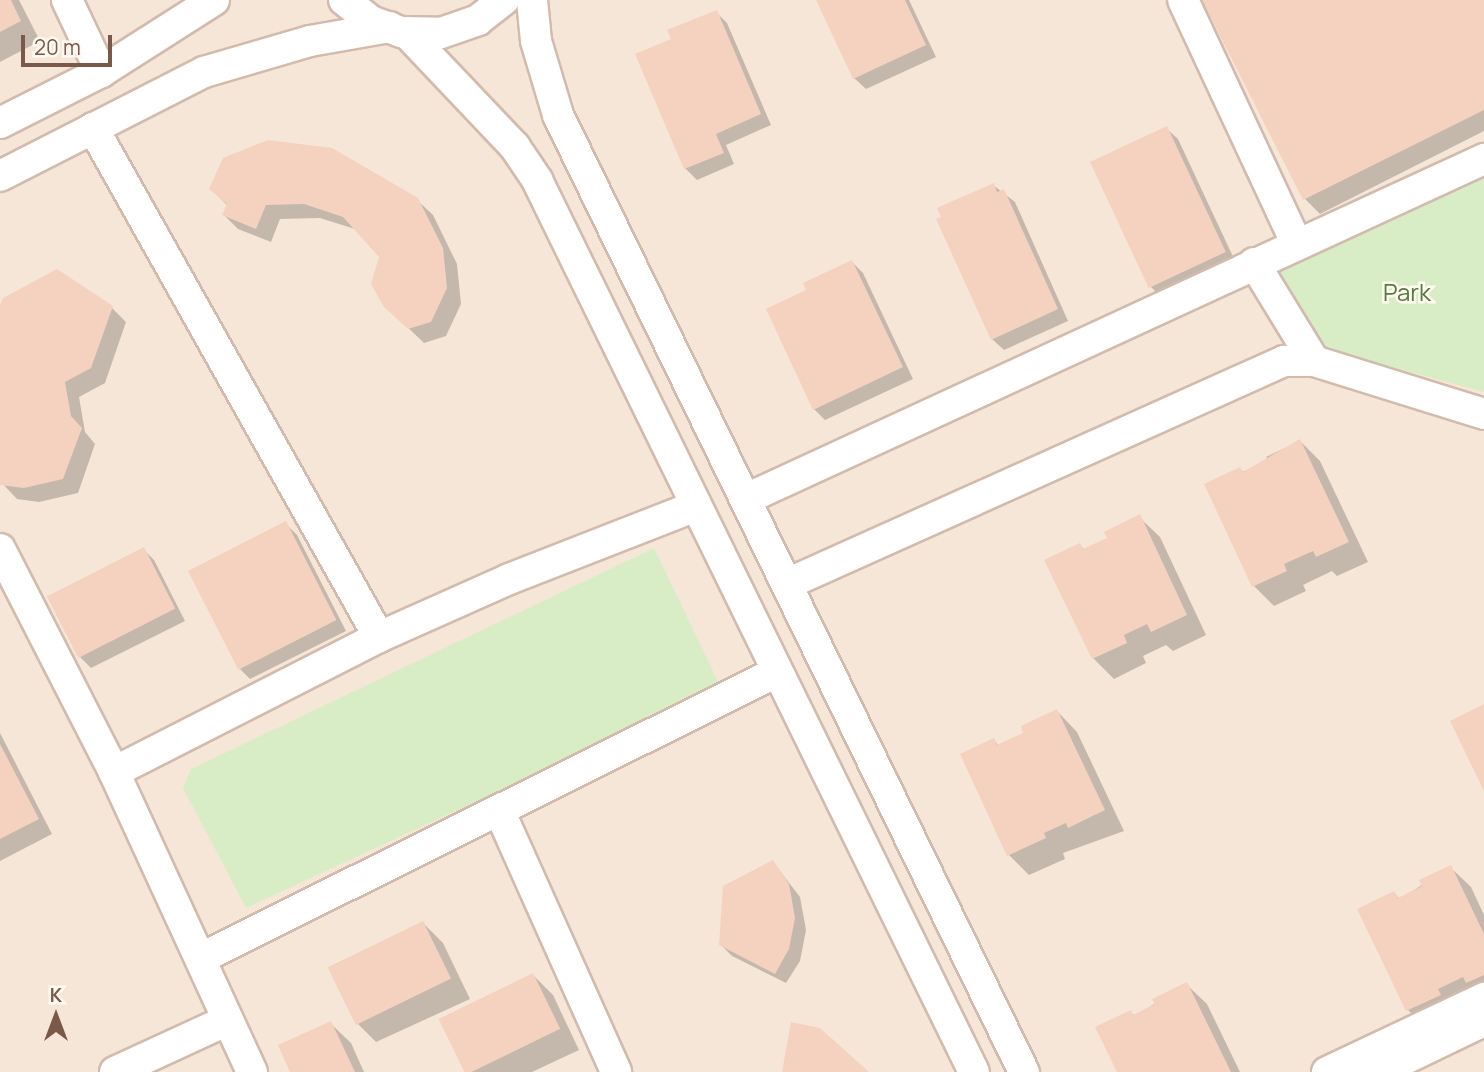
<!DOCTYPE html>
<html>
<head>
<meta charset="utf-8">
<style>
	body { margin:0 }
	#map { position:relative; width:1484px; height:1072px; overflow:hidden; background:#fef5ea; font-family:Manrope,sans-serif }
	div>[style] { position:absolute }
	.residential>* { inset:0; background:#f6e6d7; transform-origin:0 0 }
	.green>* { inset:0; background:#d8edc6 }
	.shadow>* { inset:0; background:#0003 }
	.building>* { inset:0; background:#f5d1bf; transform-origin:0 0 }
	.roads { filter:drop-shadow(2px 0 #d2bbad) drop-shadow(-2px 0 #d2bbad) drop-shadow(0 2px #d2bbad) drop-shadow(0 -2px #d2bbad) }
	.minor>* { height:30px; margin:-15px; padding:0 15px; transform-origin:15px; border-radius:15px; background:#fff }
	span { translate:-50% -50%; white-space:nowrap; text-align:center; line-height:1.15; -webkit-text-stroke:5px #fff9f1; paint-order:stroke }
	.park-label { font-size:24px; color:#547b3e }
	.north { position:absolute; left:21px; top:981px; width:70px; height:70px; -webkit-text-stroke:5px #fff9f1; paint-order:stroke; rotate:0deg; font-size:19px; font-weight:700; line-height:28px; text-align:center; color:#7b594a }
	.north::after { content:''; display:block; margin:auto; width:24px; height:32px; background:#7b594a; clip-path:polygon(50% 0,100% 100%,50% 72%,0 100%) }
	.scale { position:absolute; left:21px; top:35px; width:91px; height:32px; box-sizing:border-box; border:4px solid #7b594a; border-top:0; padding-left:9px; font-size:21px; line-height:24px; white-space:nowrap; color:#7b594a; -webkit-text-stroke:5px #fff9f1; paint-order:stroke }
</style>
</head>
<body>
<div id="map">
	<div class="residential">
		<i style="left:0;top:0;width:1484px;height:1072px"></i>
	</div>
	<div class="green">
		<i style="clip-path:polygon(1484px 168px,1484px 392px,1326px 349px,1276px 268px)"></i>
		<i style="clip-path:polygon(654px 548px,721px 688px,246px 908px,183px 788px,191px 769px)"></i>
	</div>
	<div class="shadow">
		<i style="clip-path:polygon(0 0,19px 0,40px 41px,0 62px)"></i>
		<i style="clip-path:polygon(818px 0,909px 0,936px 57px,866px 89px,854px 78px)"></i>
		<i style="clip-path:polygon(1204px 0,1484px 0,1484px 131px,1320px 214px,1305px 199px)"></i>
		<i style="clip-path:polygon(716px 12px,727px 23px,771px 125px,726px 145px,734px 164px,697px 180px,685px 168px,674px 40px)"></i>
		<i style="clip-path:polygon(1166px 128px,1178px 139px,1236px 263px,1162px 298px,1151px 287px)"></i>
		<i style="clip-path:polygon(993px 185px,1015px 202px,1068px 321px,1004px 350px,992px 339px)"></i>
		<i style="clip-path:polygon(211px 189px,417px 200px,433px 215px,457px 264px,461px 304px,446px 336px,424px 343px,401px 321px,381px 257px,358px 230px,320px 218px,280px 219px,271px 242px,238px 229px,224px 215px,228px 206px)"></i>
		<i style="clip-path:polygon(852px 262px,863px 273px,913px 379px,825px 420px,814px 409px,808px 291px)"></i>
		<i style="clip-path:polygon(112px 308px,126px 322px,105px 383px,79px 397px,85px 432px,95px 444px,78px 493px,39px 502px,17px 499px,0 481px,0 309px)"></i>
		<i style="clip-path:polygon(1300px 441px,1320px 461px,1368px 562px,1337px 576px,1332px 571px,1303px 585px,1306px 591px,1274px 606px,1254px 586px,1206px 485px,1269px 462px,1266px 457px)"></i>
		<i style="clip-path:polygon(1139px 517px,1160px 537px,1206px 635px,1173px 651px,1166px 645px,1143px 656px,1146px 663px,1114px 679px,1093px 658px,1047px 560px,1079px 545px,1085px 550px,1109px 539px)"></i>
		<i style="clip-path:polygon(286px 524px,297px 535px,346px 631px,250px 679px,239px 668px)"></i>
		<i style="clip-path:polygon(143px 549px,154px 560px,185px 621px,91px 668px,80px 657px)"></i>
		<i style="clip-path:polygon(1057px 711px,1077px 732px,1124px 831px,1063px 853px,1065px 859px,1029px 875px,1009px 855px,994px 740px,999px 746px,1026px 734px)"></i>
		<i style="clip-path:polygon(0 733px,52px 834px,0 861px)"></i>
		<i style="clip-path:polygon(773px 862px,800px 897px,806px 930px,800px 961px,786px 983px,732px 956px,721px 945px)"></i>
		<i style="clip-path:polygon(1450px 867px,1471px 887px,1484px 915px,1484px 998px,1428px 1030px,1408px 1010px,1394px 893px,1400px 899px)"></i>
		<i style="clip-path:polygon(423px 923px,443px 943px,470px 999px,376px 1042px,356px 1022px,329px 967px)"></i>
		<i style="clip-path:polygon(533px 975px,553px 995px,579px 1050px,532px 1072px,466px 1072px,440px 1019px)"></i>
		<i style="clip-path:polygon(1186px 984px,1207px 1004px,1240px 1072px,1119px 1072px,1130px 1012px,1135px 1016px)"></i>
		<i style="clip-path:polygon(330px 1023px,351px 1043px,364px 1072px,292px 1072px)"></i>
	</div>
	<div class="building">
		<i style="clip-path:polygon(0 0,11px 0,21px 21px,0 32px)"></i>
		<i style="clip-path:polygon(816px 0,905px 0,926px 45px,853px 79px)"></i>
		<i style="clip-path:polygon(1202px 0,1484px 0,1484px 110px,1303px 200px)"></i>
		<i style="clip-path:polygon(717px 10px,761px 114px,716px 134px,724px 153px,684px 169px,635px 54px,671px 39px,667px 30px)"></i>
		<i style="left:1167px;top:126px;width:139px;height:85px;rotate:65deg"></i>
		<i style="clip-path:polygon(268px 140px,332px 148px,418px 198px,443px 248px,447px 288px,431px 322px,408px 329px,384px 307px,371px 284px,379px 257px,343px 217px,304px 204px,266px 205px,256px 229px,222px 215px,227px 204px,209px 189px,223px 158px)"></i>
		<i style="clip-path:polygon(994px 183px,997px 192px,1004px 189px,1058px 309px,991px 340px,936px 219px,941px 217px,937px 208px)"></i>
		<i style="clip-path:polygon(852px 260px,903px 367px,813px 410px,766px 309px,806px 290px,803px 283px)"></i>
		<i style="clip-path:polygon(57px 269px,113px 306px,91px 368px,65px 382px,71px 416px,82px 428px,63px 479px,24px 488px,0 485px,0 305px,3px 298px)"></i>
		<i style="clip-path:polygon(1300px 439px,1349px 542px,1316px 557px,1313px 551px,1284px 564px,1287px 571px,1252px 587px,1204px 484px,1240px 467px,1243px 472px)"></i>
		<i style="clip-path:polygon(1140px 514px,1187px 615px,1151px 632px,1147px 624px,1124px 635px,1127px 643px,1092px 659px,1044px 560px,1080px 543px,1083px 549px,1107px 538px,1104px 532px)"></i>
		<i style="left:286px;top:521px;width:111px;height:110px;rotate:63deg"></i>
		<i style="left:144px;top:547px;width:69px;height:109px;rotate:63deg"></i>
		<i style="clip-path:polygon(1484px 704px,1484px 791px,1450px 721px)"></i>
		<i style="clip-path:polygon(1057px 709px,1105px 810px,1068px 828px,1066px 823px,1044px 833px,1046px 838px,1007px 856px,960px 754px,994px 738px,997px 745px,1023px 733px,1021px 726px)"></i>
		<i style="clip-path:polygon(0 744px,39px 819px,0 839px)"></i>
		<i style="clip-path:polygon(773px 860px,789px 884px,795px 918px,789px 949px,775px 974px,719px 945px,723px 886px)"></i>
		<i style="clip-path:polygon(1451px 865px,1484px 934px,1484px 975px,1466px 983px,1463px 977px,1438px 989px,1441px 995px,1406px 1011px,1357px 909px,1394px 891px,1398px 898px,1422px 886px,1419px 880px)"></i>
		<i style="left:423px;top:921px;width:64px;height:106px;rotate:64deg"></i>
		<i style="left:533px;top:973px;width:62px;height:105px;rotate:64deg"></i>
		<i style="clip-path:polygon(1187px 982px,1231px 1072px,1117px 1072px,1095px 1027px,1131px 1010px,1133px 1015px,1155px 1004px,1152px 999px)"></i>
		<i style="clip-path:polygon(331px 1021px,355px 1072px,290px 1072px,278px 1045px)"></i>
		<i style="clip-path:polygon(791px 1022px,820px 1028px,869px 1072px,782px 1072px)"></i>
	</div>
	<div class="roads">
		<div class="minor">
			<i style="left:67px;top:0;width:80px;rotate:64.7deg"></i>
			<i style="left:344px;top:0;width:34px;rotate:38deg"></i>
			<i style="left:371px;top:21px;width:33px;rotate:20deg"></i>
			<i style="left:402px;top:32px;width:39px;rotate:1deg"></i>
			<i style="left:441px;top:33px;width:39px;rotate:-19deg"></i>
			<i style="left:478px;top:20px;width:33px;rotate:-38deg"></i>
			<i style="left:532px;top:0;width:41px;rotate:84.4deg"></i>
			<i style="left:536px;top:41px;width:77px;rotate:73.4deg"></i>
			<i style="left:558px;top:115px;width:1064px;rotate:64.04deg"></i>
			<i style="left:1183px;top:0;width:270px;rotate:65deg"></i>
			<i style="left:406px;top:32px;width:158px;rotate:46.5deg"></i>
			<i style="left:515px;top:147px;width:40px;rotate:56deg"></i>
			<i style="left:537px;top:180px;width:993px;rotate:63.9deg"></i>
			<i style="left:0;top:123px;width:113px;rotate:-26.8deg"></i>
			<i style="left:101px;top:72px;width:134px;rotate:-32.5deg"></i>
			<i style="left:93px;top:128px;width:584px;rotate:60.67deg"></i>
			<i style="left:0;top:176px;width:229px;rotate:-27deg"></i>
			<i style="left:204px;top:72px;width:110px;rotate:-16.3deg"></i>
			<i style="left:310px;top:41px;width:81px;rotate:-9.9deg"></i>
			<i style="left:1254px;top:263px;width:115px;rotate:58.5deg"></i>
			<i style="left:746px;top:499px;width:813px;rotate:-24.74deg"></i>
			<i style="left:0;top:549px;width:250px;rotate:62.9deg"></i>
			<i style="left:114px;top:772px;width:297px;rotate:-27deg"></i>
			<i style="left:379px;top:637px;width:142px;rotate:-24deg"></i>
			<i style="left:509px;top:579px;width:201px;rotate:-21.3deg"></i>
			<i style="left:787px;top:584px;width:545px;rotate:-24.17deg"></i>
			<i style="left:1284px;top:361px;width:30px"></i>
			<i style="left:1314px;top:361px;width:178px;rotate:17.3deg"></i>
			<i style="left:114px;top:772px;width:330px;rotate:65.3deg"></i>
			<i style="left:499px;top:810px;width:287px;rotate:65.9deg"></i>
			<i style="left:201px;top:958px;width:643px;rotate:-26.41deg"></i>
			<i style="left:115px;top:1072px;width:124px;rotate:-24.7deg"></i>
			<i style="left:1327px;top:1072px;width:174px;rotate:-25.2deg"></i>
			<i style="left:1378px;top:1072px;width:118px;rotate:-25.7deg"></i>
		</div>
	</div>
	<div class="park-label">
		<span style="left:1407px;top:292px">Park</span>
	</div>
	<div class="north">K</div>
	<div class="scale">20 m</div>
</div>
</body>
</html>
